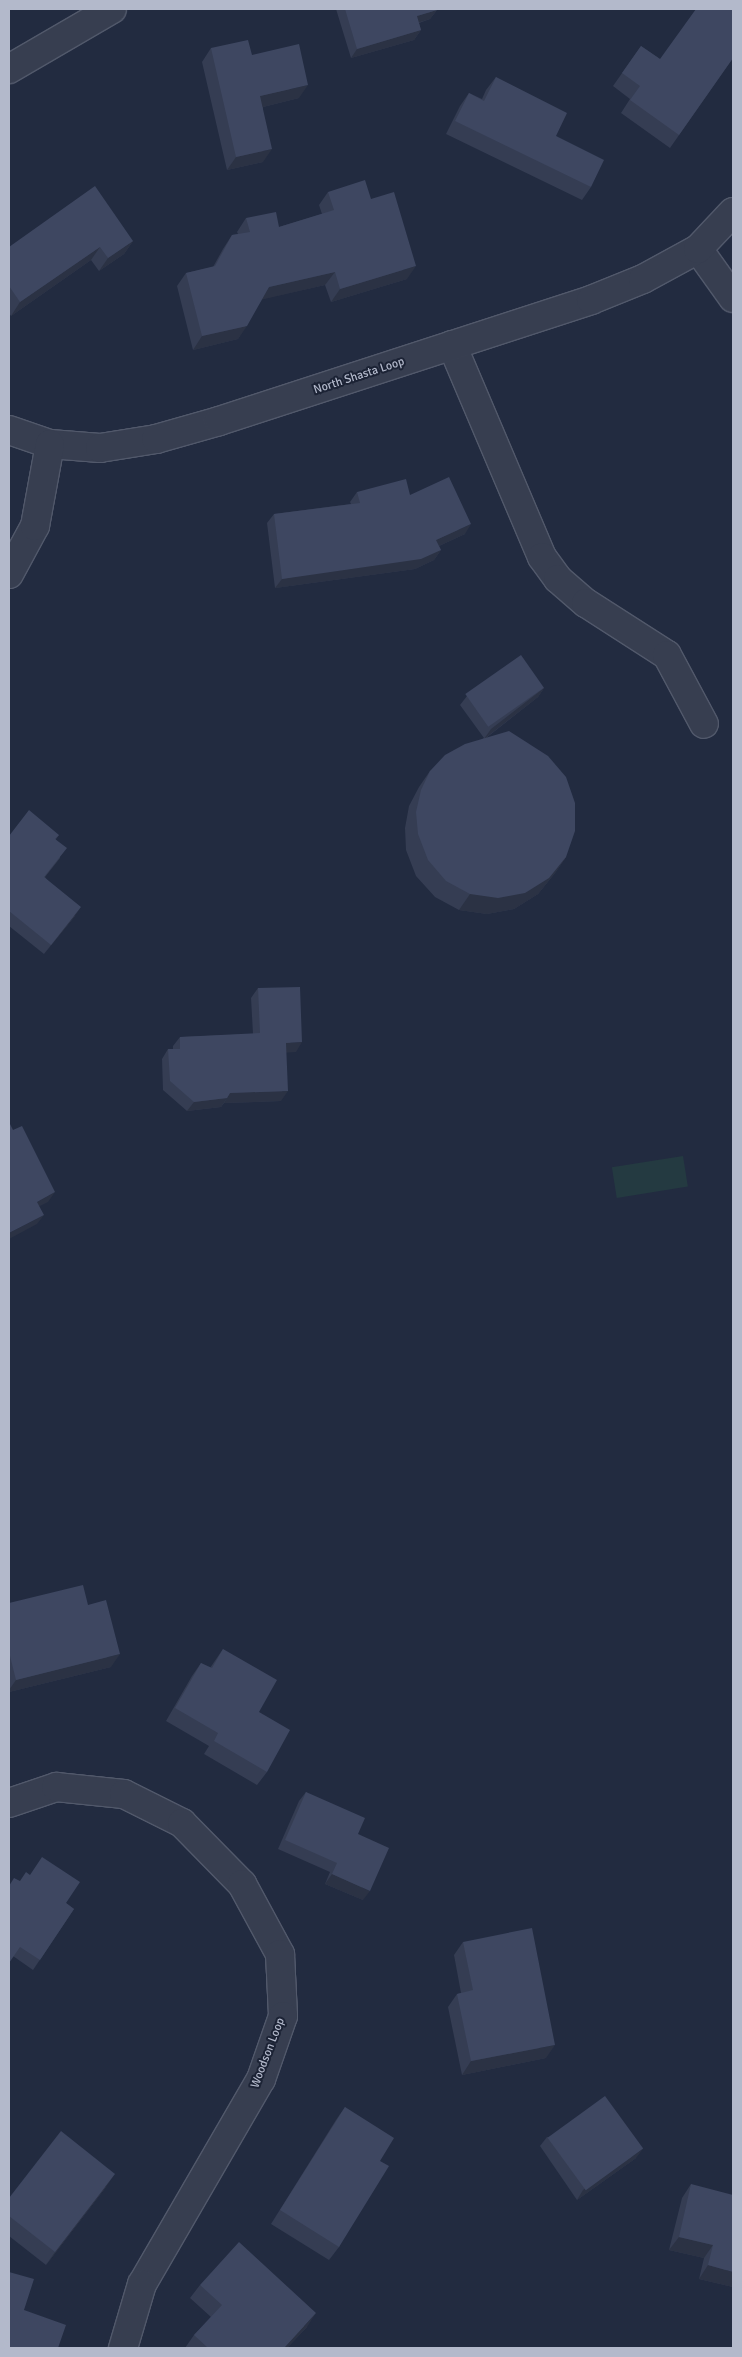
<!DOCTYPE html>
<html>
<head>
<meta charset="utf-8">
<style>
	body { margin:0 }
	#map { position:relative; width:742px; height:2357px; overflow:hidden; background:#222b40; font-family:Signika,sans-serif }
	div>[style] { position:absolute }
	.green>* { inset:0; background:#243a41; transform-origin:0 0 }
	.roads { filter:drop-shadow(1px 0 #52596b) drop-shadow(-1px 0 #52596b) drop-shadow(0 1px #52596b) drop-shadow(0 -1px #52596b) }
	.minor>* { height:28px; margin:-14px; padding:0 14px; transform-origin:14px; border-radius:14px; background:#373e50 }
	.wall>* { inset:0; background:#353d53 }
	.shaded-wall>* { inset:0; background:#2b3244 }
	.building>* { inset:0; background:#3e4761; transform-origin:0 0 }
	span { translate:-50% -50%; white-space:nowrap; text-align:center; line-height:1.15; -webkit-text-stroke:4px #1c2335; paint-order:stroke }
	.street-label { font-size:12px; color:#b3b9cb }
	.frame { position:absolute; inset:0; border:10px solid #b3b9cb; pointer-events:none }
</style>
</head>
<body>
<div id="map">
	<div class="green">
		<i style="left:683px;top:1156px;width:31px;height:72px;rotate:81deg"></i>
	</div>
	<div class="roads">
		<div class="minor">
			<i style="left:9px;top:69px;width:119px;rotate:-30.2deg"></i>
			<i style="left:698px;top:249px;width:60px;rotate:54.5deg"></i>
			<i style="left:452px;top:345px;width:230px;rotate:67deg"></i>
			<i style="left:542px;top:557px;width:27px;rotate:54deg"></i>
			<i style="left:558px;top:579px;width:37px;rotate:41deg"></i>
			<i style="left:586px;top:603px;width:96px;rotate:32.7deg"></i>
			<i style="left:667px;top:655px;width:78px;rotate:61.8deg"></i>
			<i style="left:9px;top:430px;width:43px;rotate:18.9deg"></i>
			<i style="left:50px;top:444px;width:50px;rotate:4.6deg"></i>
			<i style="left:100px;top:448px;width:57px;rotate:-9.1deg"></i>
			<i style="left:156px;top:439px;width:66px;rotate:-15.9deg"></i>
			<i style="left:219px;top:421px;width:391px;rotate:-18deg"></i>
			<i style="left:591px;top:300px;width:56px;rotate:-22deg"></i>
			<i style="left:643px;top:279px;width:63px;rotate:-28.6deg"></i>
			<i style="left:698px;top:249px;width:51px;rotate:-46.6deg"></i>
			<i style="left:9px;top:574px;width:55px;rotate:-61.6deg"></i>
			<i style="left:35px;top:526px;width:83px;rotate:-79.6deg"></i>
			<i style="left:9px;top:1803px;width:50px;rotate:-18.8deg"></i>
			<i style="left:56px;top:1787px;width:68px;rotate:5.9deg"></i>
			<i style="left:124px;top:1794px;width:65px;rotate:26.6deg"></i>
			<i style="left:182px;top:1823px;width:86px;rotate:45.5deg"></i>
			<i style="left:242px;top:1884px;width:80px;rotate:61.5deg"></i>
			<i style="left:280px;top:1954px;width:62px;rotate:87.2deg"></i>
			<i style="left:283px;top:2016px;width:67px;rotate:109.2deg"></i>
			<i style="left:261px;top:2079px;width:237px;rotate:120.1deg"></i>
			<i style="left:142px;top:2284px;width:67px;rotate:106.5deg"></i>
		</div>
	</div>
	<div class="wall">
		<i style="clip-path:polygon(336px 9px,437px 9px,437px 10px,430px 19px,419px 23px,421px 30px,414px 40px,351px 58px)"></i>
		<i style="clip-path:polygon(641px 46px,660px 59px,733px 58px,670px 148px,621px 113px,630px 99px,613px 86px)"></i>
		<i style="clip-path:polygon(211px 48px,252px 55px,299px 98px,263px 107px,263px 162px,227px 170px,202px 62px)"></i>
		<i style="clip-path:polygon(496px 77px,556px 136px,591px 187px,582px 200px,446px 134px,460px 106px,469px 93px,482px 99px,486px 90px)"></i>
		<i style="clip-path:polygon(328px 192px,371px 199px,407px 279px,331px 302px,325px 285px,262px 299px,238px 339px,193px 350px,177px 286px,186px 273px,213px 267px,223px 249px,232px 235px,238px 234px,237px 232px,246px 218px,279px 227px,322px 214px,319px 205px)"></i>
		<i style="clip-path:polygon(133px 241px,124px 254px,99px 271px,91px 260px,11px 316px,9px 313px,9px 247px)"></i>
		<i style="clip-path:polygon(357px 492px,410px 495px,465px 534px,439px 546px,441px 550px,434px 560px,415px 569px,275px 588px,267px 523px,274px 514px,351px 504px,350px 502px)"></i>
		<i style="clip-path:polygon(544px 688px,538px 697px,486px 738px,566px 857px,555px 873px,538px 894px,514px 909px,487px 914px,459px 910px,435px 897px,416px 876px,406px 850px,405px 828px,409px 806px,419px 787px,430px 771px,484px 738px,460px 705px,467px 696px)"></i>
		<i style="clip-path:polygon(59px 835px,56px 839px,60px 858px,45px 877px,75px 916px,44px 954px,9px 926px,9px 836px)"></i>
		<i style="clip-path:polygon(258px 988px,296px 1052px,286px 1052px,281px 1101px,224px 1103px,221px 1107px,187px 1111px,163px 1090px,162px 1059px,168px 1049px,173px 1049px,173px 1046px,180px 1037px,253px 1034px,251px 998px)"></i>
		<i style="clip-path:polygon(9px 1603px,88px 1605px,111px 1667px,9px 1692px)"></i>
		<i style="clip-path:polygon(223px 1649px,259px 1712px,267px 1772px,257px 1785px,204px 1754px,209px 1746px,166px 1721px,192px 1676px,201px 1663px,210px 1668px)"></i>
		<i style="clip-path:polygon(306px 1792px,358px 1834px,363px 1900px,325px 1884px,330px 1872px,278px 1849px,299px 1801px)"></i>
		<i style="clip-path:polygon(20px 1881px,66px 1903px,74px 1909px,33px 1970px,13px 1956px)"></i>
		<i style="clip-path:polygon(463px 1942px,546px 2058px,462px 2075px,448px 2007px,457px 1994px,461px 1993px,454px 1955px)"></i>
		<i style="clip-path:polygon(345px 2107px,380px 2161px,339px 2247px,329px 2260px,271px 2224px,336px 2120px)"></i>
		<i style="clip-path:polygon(547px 2137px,636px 2158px,577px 2200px,540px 2146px)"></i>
		<i style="clip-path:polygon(691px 2184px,733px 2287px,699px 2279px,704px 2258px,669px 2250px,682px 2198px)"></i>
		<i style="clip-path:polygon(106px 2187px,46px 2265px,9px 2236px,9px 2198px)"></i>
		<i style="clip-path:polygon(200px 2285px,307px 2327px,287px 2348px,185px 2348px,194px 2335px,211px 2317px,190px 2298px)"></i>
	</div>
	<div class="shaded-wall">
		<i style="clip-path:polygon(437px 10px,430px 19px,410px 25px,417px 16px)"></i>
		<i style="clip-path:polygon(421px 30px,414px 40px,351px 58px,357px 49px)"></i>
		<i style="clip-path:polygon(308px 85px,299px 98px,251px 110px,260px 96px)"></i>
		<i style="clip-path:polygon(272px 149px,263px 162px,227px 170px,236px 157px)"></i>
		<i style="clip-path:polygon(133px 241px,124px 254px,99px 271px,108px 258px)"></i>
		<i style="clip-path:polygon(100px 247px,91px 260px,11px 316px,20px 302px)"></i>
		<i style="clip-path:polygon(416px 266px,407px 279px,331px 302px,340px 289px)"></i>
		<i style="clip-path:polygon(335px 272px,325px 285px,260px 300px,269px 287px)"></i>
		<i style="clip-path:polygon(247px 326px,238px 339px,193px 350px,202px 336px)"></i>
		<i style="clip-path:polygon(471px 524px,465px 534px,430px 550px,436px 540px)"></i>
		<i style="clip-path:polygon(441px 550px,434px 560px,415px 569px,275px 588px,282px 579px)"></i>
		<i style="clip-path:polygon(544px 688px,538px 697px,484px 739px,491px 729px)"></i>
		<i style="clip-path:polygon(566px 857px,555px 873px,538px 894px,514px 909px,487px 914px,459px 910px,470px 894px)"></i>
		<i style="clip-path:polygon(81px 907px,75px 916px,44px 954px,51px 945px)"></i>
		<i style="clip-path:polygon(302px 1042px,296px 1052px,279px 1053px,286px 1043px)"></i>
		<i style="clip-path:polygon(288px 1091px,281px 1101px,224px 1103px,230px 1093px)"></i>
		<i style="clip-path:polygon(227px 1098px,221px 1107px,187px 1111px,194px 1102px)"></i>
		<i style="clip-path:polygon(55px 1192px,48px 1202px,30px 1211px,37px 1202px)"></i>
		<i style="clip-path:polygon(44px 1215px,37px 1224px,9px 1239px,9px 1233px)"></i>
		<i style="clip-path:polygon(120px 1654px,111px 1667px,9px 1692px,9px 1690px,16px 1680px)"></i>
		<i style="clip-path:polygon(332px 1874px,370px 1891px,363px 1900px,325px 1884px)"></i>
		<i style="clip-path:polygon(555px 2045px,546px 2058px,462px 2075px,471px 2061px)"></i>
		<i style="clip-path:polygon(643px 2149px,636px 2158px,577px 2200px,583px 2190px)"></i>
		<i style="clip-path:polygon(115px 2174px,106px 2187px,46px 2265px,55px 2252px)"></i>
		<i style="clip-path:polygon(679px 2237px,713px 2245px,704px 2258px,669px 2250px)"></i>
		<i style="clip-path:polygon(708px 2265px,733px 2272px,733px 2287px,699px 2279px)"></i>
		<i style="clip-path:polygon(316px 2313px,307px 2327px,287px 2348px,284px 2348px)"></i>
	</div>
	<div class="building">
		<i style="clip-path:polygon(345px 9px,437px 9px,437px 10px,417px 16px,421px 30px,357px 49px)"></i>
		<i style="clip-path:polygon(696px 9px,733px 9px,733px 58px,679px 135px,630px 100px,640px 86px,622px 73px,641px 46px,660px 59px)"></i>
		<i style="clip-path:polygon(248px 40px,252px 55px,299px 44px,308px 85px,260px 96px,272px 149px,236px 157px,211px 48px)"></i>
		<i style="clip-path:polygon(496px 77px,567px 113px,556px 136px,604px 160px,591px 187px,455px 121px,469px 93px,484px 101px)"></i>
		<i style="clip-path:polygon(365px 180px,371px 199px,394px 192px,416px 266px,340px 289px,335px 272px,269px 287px,247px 326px,202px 336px,186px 273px,215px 266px,232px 235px,250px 232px,246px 218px,276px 212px,279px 227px,334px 210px,328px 192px)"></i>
		<i style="clip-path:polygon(95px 186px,133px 241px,108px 258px,100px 247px,20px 302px,9px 286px,9px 247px)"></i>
		<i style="clip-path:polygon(449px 477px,471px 524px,436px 540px,441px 550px,421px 559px,282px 579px,274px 514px,360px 503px,357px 492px,406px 479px,410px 495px)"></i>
		<i style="left:521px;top:655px;width:40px;height:68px;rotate:55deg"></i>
		<i style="clip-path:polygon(509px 731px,548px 756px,566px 777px,575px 803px,575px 831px,566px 857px,549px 878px,525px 893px,498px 898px,470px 894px,446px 881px,428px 860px,418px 834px,416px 812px,421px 790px,430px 771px,445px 755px,465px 744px)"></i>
		<i style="clip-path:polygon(29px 810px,59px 835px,55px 839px,67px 848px,44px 877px,81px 907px,51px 945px,9px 911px,9px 836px)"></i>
		<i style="clip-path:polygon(300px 987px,302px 1042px,286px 1043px,288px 1091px,230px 1093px,227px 1098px,194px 1102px,170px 1081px,168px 1049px,180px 1049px,180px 1037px,260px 1033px,258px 988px)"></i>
		<i style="clip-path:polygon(9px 1122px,13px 1130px,22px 1126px,55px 1192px,37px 1202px,44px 1215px,9px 1233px)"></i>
		<i style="clip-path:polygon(83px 1585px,88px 1605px,106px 1600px,120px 1654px,16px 1680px,9px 1652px,9px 1603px)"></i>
		<i style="clip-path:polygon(223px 1649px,277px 1680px,259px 1712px,290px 1730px,267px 1772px,214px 1741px,218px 1733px,175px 1708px,201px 1663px,212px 1668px)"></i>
		<i style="clip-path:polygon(306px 1792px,365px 1818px,358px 1834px,389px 1848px,370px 1891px,332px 1874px,337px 1863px,285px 1840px)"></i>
		<i style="clip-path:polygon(42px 1857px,80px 1882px,66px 1903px,74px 1909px,40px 1960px,20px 1947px,9px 1963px,9px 1886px,14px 1878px,20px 1881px,26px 1872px,30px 1875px)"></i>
		<i style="clip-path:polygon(532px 1928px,555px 2045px,471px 2061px,457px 1994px,473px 1990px,463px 1942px)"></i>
		<i style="left:605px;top:2096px;width:65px;height:71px;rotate:54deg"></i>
		<i style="clip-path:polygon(345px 2107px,394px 2138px,380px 2161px,389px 2166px,339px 2247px,280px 2210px)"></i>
		<i style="clip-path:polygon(61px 2131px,115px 2174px,55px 2252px,9px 2216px,9px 2198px)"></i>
		<i style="clip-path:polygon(691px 2184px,733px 2195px,733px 2272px,708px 2265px,713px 2245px,679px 2237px)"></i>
		<i style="clip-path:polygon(239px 2242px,316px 2313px,284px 2348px,208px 2348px,194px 2335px,222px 2305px,200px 2285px)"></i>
		<i style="clip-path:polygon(9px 2272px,34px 2279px,24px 2310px,66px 2325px,58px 2348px,9px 2348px)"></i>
	</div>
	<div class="street-label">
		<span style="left:359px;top:376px;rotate:-18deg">North Shasta Loop</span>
		<span style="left:268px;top:2053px;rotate:-69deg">Woodson Loop</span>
	</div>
	<div class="frame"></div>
</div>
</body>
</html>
